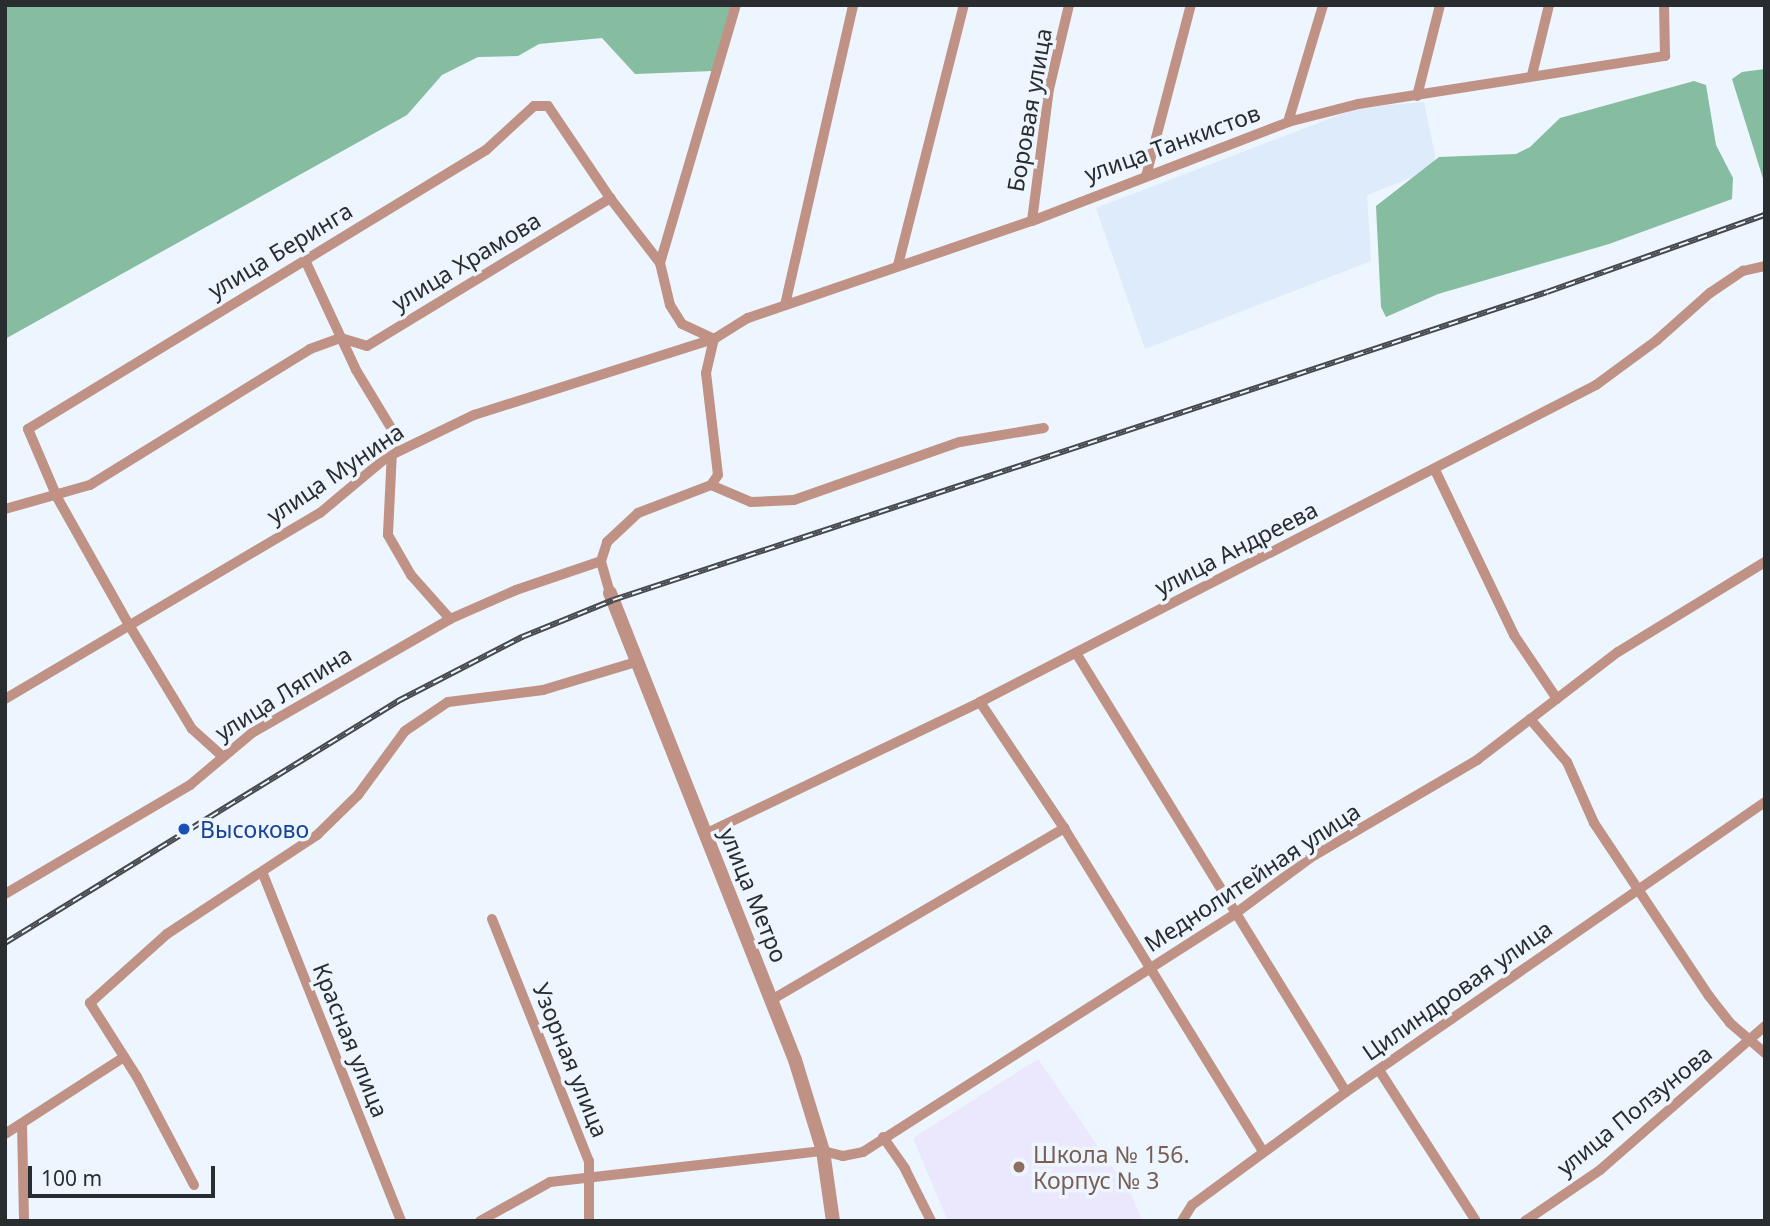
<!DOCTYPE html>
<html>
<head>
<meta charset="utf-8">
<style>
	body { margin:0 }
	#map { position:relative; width:1770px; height:1226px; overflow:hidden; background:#edf5fe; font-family:"Noto Sans",sans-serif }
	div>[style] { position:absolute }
	.built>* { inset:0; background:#deebfa }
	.education>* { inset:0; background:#ebe7fd }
	.forest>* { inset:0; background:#86bc9f }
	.minor>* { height:10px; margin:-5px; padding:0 5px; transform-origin:5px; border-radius:5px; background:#c09285 }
	.tertiary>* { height:14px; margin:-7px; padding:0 7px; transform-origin:7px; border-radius:7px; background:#c09285 }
	.rail>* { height:6px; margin-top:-3px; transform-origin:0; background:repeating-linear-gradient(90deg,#edf5fe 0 10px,#45494d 0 20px); box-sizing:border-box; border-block:2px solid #45494d }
	.dots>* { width:19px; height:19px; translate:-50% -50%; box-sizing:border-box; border:4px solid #edf5fe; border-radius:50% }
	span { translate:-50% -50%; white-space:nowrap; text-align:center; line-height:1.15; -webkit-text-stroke:7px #edf5fe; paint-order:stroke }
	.street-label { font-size:23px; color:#2a2d30 }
	.transit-label { font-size:23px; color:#164399 }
	.left { translate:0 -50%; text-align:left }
	.education-label { font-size:23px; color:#785e54 }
	.frame { position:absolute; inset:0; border:7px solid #2a2d30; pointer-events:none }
	.scale { position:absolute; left:28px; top:1166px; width:187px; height:32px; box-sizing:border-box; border:4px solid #2a2d30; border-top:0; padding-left:9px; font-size:21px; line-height:24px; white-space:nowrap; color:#2a2d30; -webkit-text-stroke:5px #edf5fe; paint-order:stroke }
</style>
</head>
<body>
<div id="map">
	<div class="built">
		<i style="clip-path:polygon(1424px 102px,1435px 155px,1433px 169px,1367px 195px,1371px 261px,1145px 349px,1096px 208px,1358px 108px)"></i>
	</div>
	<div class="education">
		<i style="clip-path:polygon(1038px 1059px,1132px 1196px,1142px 1221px,948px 1221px,913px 1138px)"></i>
	</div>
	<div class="forest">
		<i style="clip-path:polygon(5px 5px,736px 5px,713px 71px,635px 74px,602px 38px,539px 44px,518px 56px,478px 57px,442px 75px,407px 115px,5px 339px)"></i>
		<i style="clip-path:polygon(1765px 69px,1765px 185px,1732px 79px,1742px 72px)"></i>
		<i style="clip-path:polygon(1694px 81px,1706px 85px,1716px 145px,1733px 178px,1732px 199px,1609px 244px,1438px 294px,1386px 317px,1381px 307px,1376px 206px,1439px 157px,1516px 154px,1530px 147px,1560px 118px)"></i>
	</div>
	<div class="minor">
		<i style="left:1532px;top:75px;width:72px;rotate:-76.3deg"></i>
		<i style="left:1417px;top:96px;width:94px;rotate:-75.8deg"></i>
		<i style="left:1288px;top:122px;width:122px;rotate:-73.3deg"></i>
		<i style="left:1146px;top:176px;width:177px;rotate:-75.3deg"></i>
		<i style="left:1032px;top:221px;width:133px;rotate:-82.7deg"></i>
		<i style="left:1049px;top:89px;width:86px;rotate:-76.6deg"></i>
		<i style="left:305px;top:260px;width:121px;rotate:65.1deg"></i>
		<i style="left:356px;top:370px;width:71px;rotate:58.8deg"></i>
		<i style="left:393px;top:431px;width:104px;rotate:92.8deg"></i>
		<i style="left:388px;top:535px;width:46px;rotate:60.1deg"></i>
		<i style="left:411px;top:575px;width:59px;rotate:48.4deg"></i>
		<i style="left:660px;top:263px;width:269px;rotate:-73.6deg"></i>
		<i style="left:898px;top:265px;width:268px;rotate:-75.8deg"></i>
		<i style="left:785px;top:305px;width:308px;rotate:-77.2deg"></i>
		<i style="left:341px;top:338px;width:27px;rotate:17deg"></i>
		<i style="left:367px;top:346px;width:285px;rotate:-31.3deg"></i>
		<i style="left:1435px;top:470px;width:183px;rotate:64.4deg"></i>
		<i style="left:1514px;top:635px;width:77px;rotate:56.1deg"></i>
		<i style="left:711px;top:485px;width:43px;rotate:23deg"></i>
		<i style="left:751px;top:502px;width:43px;rotate:-2.7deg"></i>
		<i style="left:794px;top:500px;width:176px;rotate:-19.3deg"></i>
		<i style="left:960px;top:442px;width:85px;rotate:-9.5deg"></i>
		<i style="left:5px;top:509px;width:88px;rotate:-15.8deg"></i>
		<i style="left:90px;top:485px;width:259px;rotate:-31.7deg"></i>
		<i style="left:310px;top:349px;width:33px;rotate:-20deg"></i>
		<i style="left:610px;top:593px;width:33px;rotate:-106deg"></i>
		<i style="left:601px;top:561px;width:20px;rotate:-72deg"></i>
		<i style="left:607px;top:542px;width:42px;rotate:-43.1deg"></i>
		<i style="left:638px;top:513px;width:78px;rotate:-21deg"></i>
		<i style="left:711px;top:485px;width:12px;rotate:-55deg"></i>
		<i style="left:718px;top:475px;width:103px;rotate:-96.7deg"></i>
		<i style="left:706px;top:373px;width:35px;rotate:-77deg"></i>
		<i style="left:1076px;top:653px;width:515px;rotate:58.41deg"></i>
		<i style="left:5px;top:699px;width:366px;rotate:-30.6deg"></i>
		<i style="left:320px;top:513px;width:87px;rotate:-39.9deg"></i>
		<i style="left:387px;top:457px;width:97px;rotate:-25.8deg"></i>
		<i style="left:474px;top:415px;width:252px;rotate:-17.6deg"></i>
		<i style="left:714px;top:339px;width:40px;rotate:-32deg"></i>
		<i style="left:748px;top:318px;width:300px;rotate:-18.9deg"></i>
		<i style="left:1032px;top:221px;width:274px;rotate:-21.1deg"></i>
		<i style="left:1288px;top:122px;width:72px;rotate:-14.4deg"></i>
		<i style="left:1358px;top:104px;width:311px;rotate:-8.9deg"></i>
		<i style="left:1665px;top:56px;width:51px;rotate:-91.1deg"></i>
		<i style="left:980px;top:702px;width:151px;rotate:56.3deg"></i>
		<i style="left:1064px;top:828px;width:380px;rotate:58.4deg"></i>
		<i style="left:1530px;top:719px;width:57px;rotate:49.3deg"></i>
		<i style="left:1567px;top:762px;width:67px;rotate:66.1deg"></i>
		<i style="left:1594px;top:823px;width:208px;rotate:56.4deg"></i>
		<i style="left:1709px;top:996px;width:34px;rotate:52deg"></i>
		<i style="left:1730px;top:1023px;width:46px;rotate:40.6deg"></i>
		<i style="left:221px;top:755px;width:39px;rotate:-138deg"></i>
		<i style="left:192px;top:729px;width:122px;rotate:-121.2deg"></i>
		<i style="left:129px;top:625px;width:147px;rotate:-119.4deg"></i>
		<i style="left:57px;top:497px;width:74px;rotate:-113.1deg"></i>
		<i style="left:28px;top:429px;width:536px;rotate:-31.35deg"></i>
		<i style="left:486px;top:150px;width:65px;rotate:-42.5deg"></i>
		<i style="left:534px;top:106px;width:14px"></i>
		<i style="left:548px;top:106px;width:111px;rotate:56deg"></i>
		<i style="left:610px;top:198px;width:82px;rotate:52.4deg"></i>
		<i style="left:660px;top:263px;width:43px;rotate:76.6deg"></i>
		<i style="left:670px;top:305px;width:22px;rotate:58deg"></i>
		<i style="left:682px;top:324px;width:35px;rotate:25deg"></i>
		<i style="left:705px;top:834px;width:305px;rotate:-25.6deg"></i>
		<i style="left:980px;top:702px;width:693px;rotate:-27.23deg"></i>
		<i style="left:1596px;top:385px;width:76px;rotate:-36.4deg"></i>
		<i style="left:1657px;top:340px;width:71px;rotate:-41.6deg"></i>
		<i style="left:1710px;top:293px;width:40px;rotate:-34deg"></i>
		<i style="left:1743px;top:271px;width:23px;rotate:-13deg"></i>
		<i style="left:263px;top:874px;width:373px;rotate:68.3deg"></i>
		<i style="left:5px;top:894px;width:215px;rotate:-30.5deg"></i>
		<i style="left:190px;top:785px;width:81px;rotate:-40deg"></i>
		<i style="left:252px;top:733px;width:228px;rotate:-29.9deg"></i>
		<i style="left:450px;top:619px;width:72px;rotate:-23.7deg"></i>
		<i style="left:516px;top:590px;width:90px;rotate:-18.8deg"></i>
		<i style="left:492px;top:919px;width:261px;rotate:68.2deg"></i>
		<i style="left:589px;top:1161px;width:60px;rotate:90deg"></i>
		<i style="left:773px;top:999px;width:338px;rotate:-30.4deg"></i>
		<i style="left:1379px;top:1070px;width:179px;rotate:57.3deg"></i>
		<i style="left:22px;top:1124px;width:97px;rotate:88.8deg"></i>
		<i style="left:5px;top:1134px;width:142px;rotate:-32.9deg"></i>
		<i style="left:883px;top:1137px;width:39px;rotate:55deg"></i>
		<i style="left:905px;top:1169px;width:58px;rotate:63.4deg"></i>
		<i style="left:194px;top:1185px;width:122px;rotate:-117.8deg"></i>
		<i style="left:137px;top:1077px;width:88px;rotate:-122.4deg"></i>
		<i style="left:90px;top:1003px;width:103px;rotate:-41.9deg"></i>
		<i style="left:167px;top:934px;width:180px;rotate:-33.4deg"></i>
		<i style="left:317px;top:835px;width:57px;rotate:-44.3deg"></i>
		<i style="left:358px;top:795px;width:79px;rotate:-53.7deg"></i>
		<i style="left:405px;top:731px;width:52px;rotate:-34deg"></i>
		<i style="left:448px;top:702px;width:96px;rotate:-7.2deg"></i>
		<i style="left:543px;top:690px;width:97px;rotate:-16.8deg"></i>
		<i style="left:480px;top:1221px;width:80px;rotate:-29.1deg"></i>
		<i style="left:550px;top:1182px;width:275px;rotate:-6.5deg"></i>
		<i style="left:823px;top:1151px;width:21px;rotate:14deg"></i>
		<i style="left:843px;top:1156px;width:20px;rotate:-11deg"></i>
		<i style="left:863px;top:1152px;width:443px;rotate:-32.6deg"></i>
		<i style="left:1236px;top:913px;width:92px;rotate:-36.6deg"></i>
		<i style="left:1310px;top:858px;width:194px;rotate:-30.4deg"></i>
		<i style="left:1477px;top:760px;width:178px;rotate:-37.5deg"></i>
		<i style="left:1618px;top:652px;width:172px;rotate:-31.5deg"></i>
		<i style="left:1182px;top:1221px;width:19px;rotate:-58deg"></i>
		<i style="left:1192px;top:1205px;width:191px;rotate:-36.3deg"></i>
		<i style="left:1346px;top:1092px;width:510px;rotate:-34.69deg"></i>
		<i style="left:1525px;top:1221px;width:91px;rotate:-34.2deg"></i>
		<i style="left:1600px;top:1170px;width:219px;rotate:-41.1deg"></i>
	</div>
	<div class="tertiary">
		<i style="left:610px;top:593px;width:502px;rotate:68.39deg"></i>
		<i style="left:795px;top:1060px;width:95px;rotate:72.9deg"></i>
		<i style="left:823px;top:1151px;width:71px;rotate:81.9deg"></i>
	</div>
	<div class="rail">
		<i style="left:5px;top:943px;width:462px;rotate:-31.6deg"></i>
		<i style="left:398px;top:701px;width:140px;rotate:-27.3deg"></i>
		<i style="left:522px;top:637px;width:98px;rotate:-22.1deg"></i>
		<i style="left:613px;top:600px;width:983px;rotate:-18.25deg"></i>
		<i style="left:1547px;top:292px;width:231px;rotate:-19.5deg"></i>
	</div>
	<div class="dots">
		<i style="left:184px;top:829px;background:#1a4fb4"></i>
		<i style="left:1019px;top:1167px;background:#8d6e63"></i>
	</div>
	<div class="street-label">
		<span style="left:1029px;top:110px;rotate:-80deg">Боровая улица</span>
		<span style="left:1172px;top:143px;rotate:-20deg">улица Танкистов</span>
		<span style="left:280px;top:250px;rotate:-31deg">улица Беринга</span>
		<span style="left:466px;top:261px;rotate:-31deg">улица Храмова</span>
		<span style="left:335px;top:473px;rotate:-34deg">улица Мунина</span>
		<span style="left:1236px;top:548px;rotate:-27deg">улица Андреева</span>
		<span style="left:283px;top:693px;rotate:-32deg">улица Ляпина</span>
		<span style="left:1252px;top:877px;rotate:-33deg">Меднолитейная улица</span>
		<span style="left:754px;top:895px;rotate:68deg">улица Метро</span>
		<span style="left:1457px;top:990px;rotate:-35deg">Цилиндровая улица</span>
		<span style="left:351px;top:1040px;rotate:68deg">Красная улица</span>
		<span style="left:571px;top:1060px;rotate:68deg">Узорная улица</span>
		<span style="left:1634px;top:1110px;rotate:-39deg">улица Ползунова</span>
	</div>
	<div class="transit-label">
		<span class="left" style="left:200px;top:829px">Высоково</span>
	</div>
	<div class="education-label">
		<span class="left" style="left:1033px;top:1167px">Школа № 156.<br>Корпус № 3</span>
	</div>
	<div class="frame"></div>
	<div class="scale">100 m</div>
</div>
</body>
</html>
